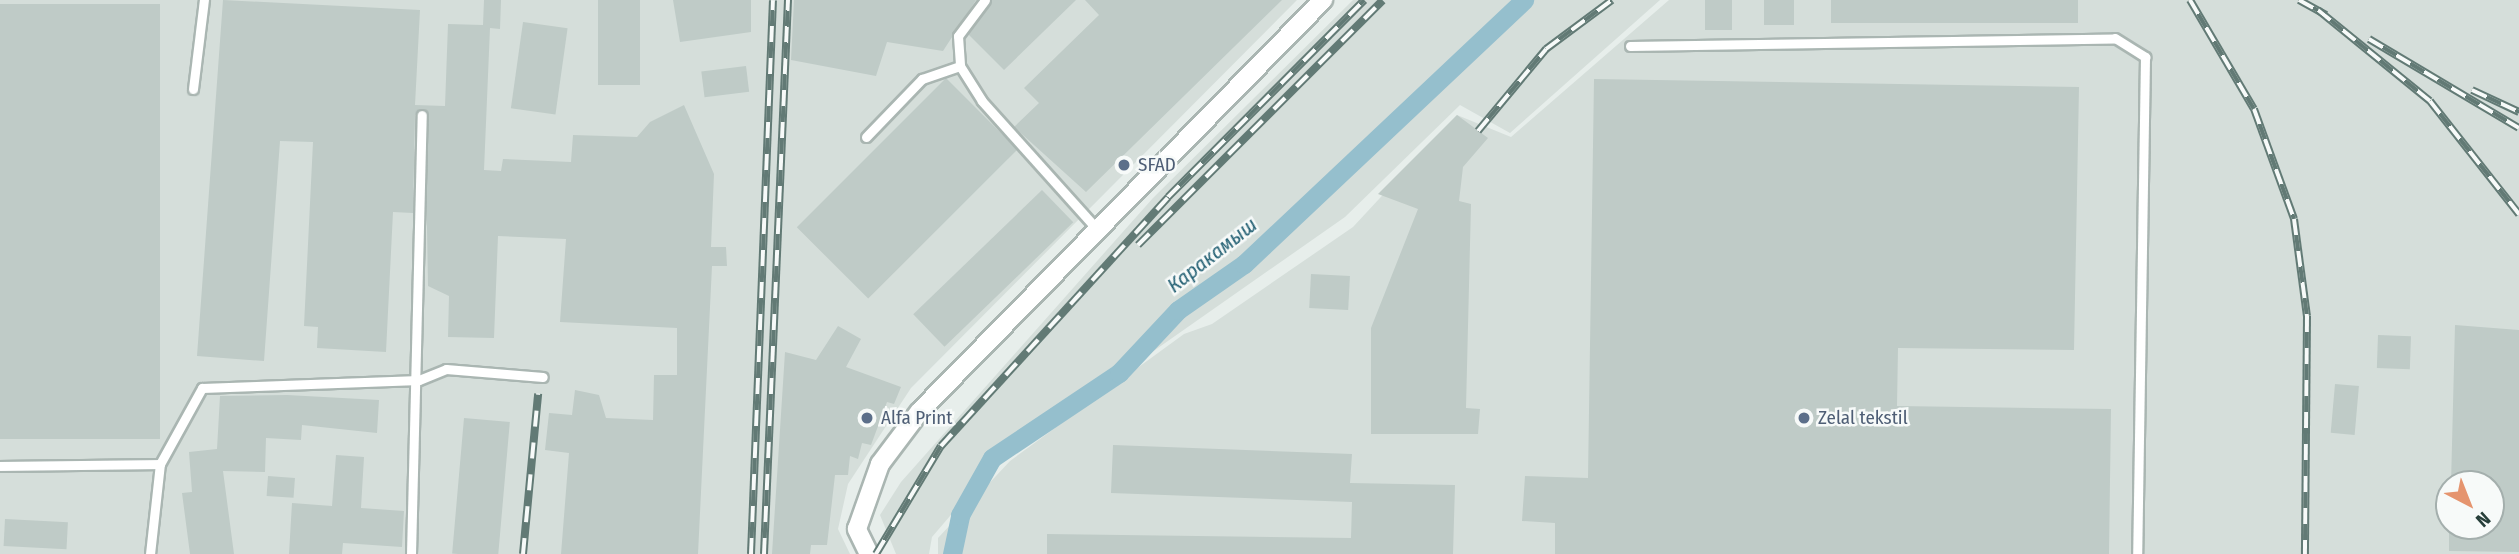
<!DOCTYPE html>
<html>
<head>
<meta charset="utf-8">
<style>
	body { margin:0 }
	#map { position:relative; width:2519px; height:554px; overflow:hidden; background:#e7eeeb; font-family:"Fira Sans Condensed",sans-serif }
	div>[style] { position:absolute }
	.built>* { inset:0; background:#d5deda }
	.canal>* { height:19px; margin:-9.5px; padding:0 9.5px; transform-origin:9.5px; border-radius:9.5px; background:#95bfcd }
	.building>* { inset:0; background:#bfcbc7; transform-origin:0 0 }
	.roads { filter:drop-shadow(2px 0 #aab6b2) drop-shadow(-2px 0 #aab6b2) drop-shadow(0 2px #aab6b2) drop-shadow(0 -2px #aab6b2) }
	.service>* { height:9px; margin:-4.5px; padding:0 4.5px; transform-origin:4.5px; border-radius:4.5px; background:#fff }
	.minor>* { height:18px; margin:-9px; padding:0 9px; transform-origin:9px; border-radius:9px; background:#fff }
	.rail>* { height:8px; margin-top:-4px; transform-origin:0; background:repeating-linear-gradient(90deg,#f7faf9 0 16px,#627a75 0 32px); box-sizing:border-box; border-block:2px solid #627a75 }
	.dots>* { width:19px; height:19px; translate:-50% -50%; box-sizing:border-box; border:4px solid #f7faf9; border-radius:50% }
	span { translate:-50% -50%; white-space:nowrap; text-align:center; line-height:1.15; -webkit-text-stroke:5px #f7faf9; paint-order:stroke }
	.service-label { font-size:19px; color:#4e5e75 }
	.left { translate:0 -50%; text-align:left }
	.water-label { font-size:21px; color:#266275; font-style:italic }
	.north { position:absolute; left:2435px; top:470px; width:70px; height:70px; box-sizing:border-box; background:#f7faf9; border:2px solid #a4afad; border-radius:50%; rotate:138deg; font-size:19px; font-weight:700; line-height:28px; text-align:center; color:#273f3a }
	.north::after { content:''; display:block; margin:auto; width:24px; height:32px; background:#e5946e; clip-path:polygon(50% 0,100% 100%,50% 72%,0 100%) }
</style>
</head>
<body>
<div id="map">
	<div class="built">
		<i style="clip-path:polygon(0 0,1297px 0,911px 388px,848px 484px,838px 529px,850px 554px,0 554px)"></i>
		<i style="clip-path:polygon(1353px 0,1660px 0,1510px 133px,1460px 105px,1345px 217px,998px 460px,932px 537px,929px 554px,896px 554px,880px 515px,901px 482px,1153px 198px)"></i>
		<i style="clip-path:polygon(evenodd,1669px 0,2519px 0,2519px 554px,938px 554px,938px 538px,1010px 461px,1184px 334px,1212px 324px,1353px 227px,1457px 115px,1511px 137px,1669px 0,2449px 484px,2491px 484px,2491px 526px,2449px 526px,2449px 484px)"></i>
	</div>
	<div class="canal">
		<i style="left:952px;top:554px;width:40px;rotate:-78deg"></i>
		<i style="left:960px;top:515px;width:65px;rotate:-60.7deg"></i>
		<i style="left:992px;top:458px;width:153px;rotate:-33.8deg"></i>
		<i style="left:1119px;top:373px;width:86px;rotate:-46.9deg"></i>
		<i style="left:1178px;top:310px;width:80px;rotate:-34.9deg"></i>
		<i style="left:1244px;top:264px;width:385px;rotate:-43.3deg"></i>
	</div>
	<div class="building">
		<i style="clip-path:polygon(223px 0,420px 10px,415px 105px,445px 106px,448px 24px,483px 25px,484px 0,501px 0,500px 29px,490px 28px,484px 170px,501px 171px,503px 159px,571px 162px,573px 135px,637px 137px,650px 122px,684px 105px,714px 174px,711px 247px,726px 247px,727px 266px,712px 266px,698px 554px,561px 554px,569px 453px,545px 450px,549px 413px,572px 415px,575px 390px,599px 395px,606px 418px,653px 420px,654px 375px,677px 375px,677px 328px,560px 322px,566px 239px,498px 236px,494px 338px,448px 337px,449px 296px,428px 286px,425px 109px,415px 115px,413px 213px,393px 212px,386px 352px,317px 348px,318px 327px,304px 326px,313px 142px,280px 141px,264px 361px,197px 356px)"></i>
		<i style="left:598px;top:0;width:42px;height:85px"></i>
		<i style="clip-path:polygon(673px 0,751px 0,751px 32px,680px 42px)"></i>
		<i style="clip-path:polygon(794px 0,976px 0,943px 51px,887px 42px,876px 76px,791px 60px)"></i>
		<i style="clip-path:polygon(992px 0,1076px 0,1004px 70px,968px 34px)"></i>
		<i style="clip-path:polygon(1085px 0,1282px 0,1086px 192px,1014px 127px,1039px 103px,1024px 88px,1099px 15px)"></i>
		<i style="left:1705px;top:0;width:27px;height:30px"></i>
		<i style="left:1764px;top:0;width:30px;height:25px"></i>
		<i style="left:1831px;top:0;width:247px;height:23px"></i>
		<i style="left:0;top:4px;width:160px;height:435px"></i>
		<i style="left:523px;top:22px;width:45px;height:87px;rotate:8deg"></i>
		<i style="left:746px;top:66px;width:26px;height:45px;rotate:83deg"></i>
		<i style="left:946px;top:78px;width:101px;height:211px;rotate:45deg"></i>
		<i style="clip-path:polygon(1594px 79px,2079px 87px,2074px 350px,1898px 348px,1897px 406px,2111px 409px,2109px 554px,1555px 554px,1555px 523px,1522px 521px,1525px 476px,1588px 478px)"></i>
		<i style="clip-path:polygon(1457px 115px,1488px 138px,1463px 167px,1459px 201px,1471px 204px,1466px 408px,1480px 409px,1478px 434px,1371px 434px,1371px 328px,1418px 209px,1378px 194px)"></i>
		<i style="left:1042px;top:190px;width:45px;height:179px;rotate:46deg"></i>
		<i style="left:1311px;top:274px;width:39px;height:34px;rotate:3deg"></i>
		<i style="clip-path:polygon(2455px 325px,2519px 330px,2519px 552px,2449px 551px,2449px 526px,2491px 526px,2491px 484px,2451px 484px)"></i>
		<i style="clip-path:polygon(838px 326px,861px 339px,846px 367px,901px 387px,894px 404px,887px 402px,871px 445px,862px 443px,858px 459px,850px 456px,848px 475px,835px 475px,827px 545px,811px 545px,810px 554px,772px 554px,785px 352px,816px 360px)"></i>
		<i style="left:2378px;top:335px;width:33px;height:33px;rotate:2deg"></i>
		<i style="left:2335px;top:384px;width:24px;height:49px;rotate:5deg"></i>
		<i style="clip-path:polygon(287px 395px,379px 400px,377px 433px,302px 425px,301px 440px,266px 438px,265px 472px,223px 471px,234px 554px,190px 554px,182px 493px,192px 492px,189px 452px,217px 449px,220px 396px)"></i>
		<i style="left:464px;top:418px;width:46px;height:136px;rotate:5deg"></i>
		<i style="clip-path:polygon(1113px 445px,1352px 454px,1350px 483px,1455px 485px,1453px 554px,1047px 554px,1047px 534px,1351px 538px,1352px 502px,1111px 493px)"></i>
		<i style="clip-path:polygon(336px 455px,364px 457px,361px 508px,404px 511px,402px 547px,343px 543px,342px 554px,289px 554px,292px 503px,332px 506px)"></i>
		<i style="left:268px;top:476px;width:27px;height:20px;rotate:4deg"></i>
		<i style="left:5px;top:519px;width:63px;height:27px;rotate:3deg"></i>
	</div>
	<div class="roads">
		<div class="service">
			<i style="left:985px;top:0;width:45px;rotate:126.9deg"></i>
			<i style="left:958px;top:36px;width:30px;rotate:86deg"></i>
			<i style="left:960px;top:66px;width:41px;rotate:57.8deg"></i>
			<i style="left:982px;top:101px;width:171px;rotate:48.1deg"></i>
			<i style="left:1630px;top:46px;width:485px;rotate:-0.9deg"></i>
			<i style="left:2115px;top:38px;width:36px;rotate:32deg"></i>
			<i style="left:2145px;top:57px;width:497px;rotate:90.9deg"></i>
			<i style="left:193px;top:89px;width:90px;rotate:-83deg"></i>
			<i style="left:866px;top:137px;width:81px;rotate:-46deg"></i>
			<i style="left:922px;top:79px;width:40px;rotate:-18.9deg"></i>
			<i style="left:0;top:466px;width:160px;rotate:-0.7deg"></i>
			<i style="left:150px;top:554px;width:91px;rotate:-83.7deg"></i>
			<i style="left:160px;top:464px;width:87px;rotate:-61.1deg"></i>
			<i style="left:202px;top:388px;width:217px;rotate:-2.1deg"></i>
			<i style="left:419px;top:380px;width:29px;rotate:-22deg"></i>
			<i style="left:446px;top:369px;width:97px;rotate:4.7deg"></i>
			<i style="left:411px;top:554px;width:439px;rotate:-88.6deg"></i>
		</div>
		<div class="minor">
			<i style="left:869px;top:554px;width:28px;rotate:-116deg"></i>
			<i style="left:857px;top:529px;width:69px;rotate:-70.5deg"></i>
			<i style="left:880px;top:464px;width:66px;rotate:-53deg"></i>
			<i style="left:920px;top:411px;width:576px;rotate:-45.56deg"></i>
		</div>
	</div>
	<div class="rail">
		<i style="left:2190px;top:0;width:126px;rotate:59.6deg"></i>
		<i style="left:2254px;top:109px;width:117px;rotate:70deg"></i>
		<i style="left:2294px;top:219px;width:98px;rotate:82.4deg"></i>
		<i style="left:2307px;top:316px;width:238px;rotate:90.5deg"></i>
		<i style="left:2299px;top:0;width:31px;rotate:29deg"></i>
		<i style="left:2318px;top:10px;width:144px;rotate:39.1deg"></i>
		<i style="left:2430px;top:101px;width:144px;rotate:51.8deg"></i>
		<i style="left:2369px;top:39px;width:174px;rotate:30.7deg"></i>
		<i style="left:2472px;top:90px;width:52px;rotate:25.1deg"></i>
		<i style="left:1478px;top:131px;width:107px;rotate:-50.3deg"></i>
		<i style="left:1546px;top:49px;width:82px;rotate:-36.6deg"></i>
		<i style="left:1138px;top:245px;width:346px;rotate:-45deg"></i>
		<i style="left:523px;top:554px;width:161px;rotate:-84.6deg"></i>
		<i style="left:751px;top:554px;width:554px;rotate:-87.73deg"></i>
		<i style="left:764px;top:554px;width:555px;rotate:-87.52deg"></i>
		<i style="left:876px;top:554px;width:126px;rotate:-59deg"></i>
		<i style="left:941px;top:446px;width:337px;rotate:-47.6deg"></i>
		<i style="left:1168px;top:197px;width:278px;rotate:-45.1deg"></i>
	</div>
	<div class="dots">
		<i style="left:1124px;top:165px;background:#5c6f8a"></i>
		<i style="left:867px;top:418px;background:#5c6f8a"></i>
		<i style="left:1804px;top:418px;background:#5c6f8a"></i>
	</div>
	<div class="service-label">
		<span class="left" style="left:1138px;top:165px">SFAD</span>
		<span class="left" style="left:881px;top:418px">Alfa Print</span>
		<span class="left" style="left:1818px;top:418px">Zelal tekstil</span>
	</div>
	<div class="water-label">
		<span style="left:1212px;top:255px;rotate:-38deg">Каракамыш</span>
	</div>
	<div class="north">N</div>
</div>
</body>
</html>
